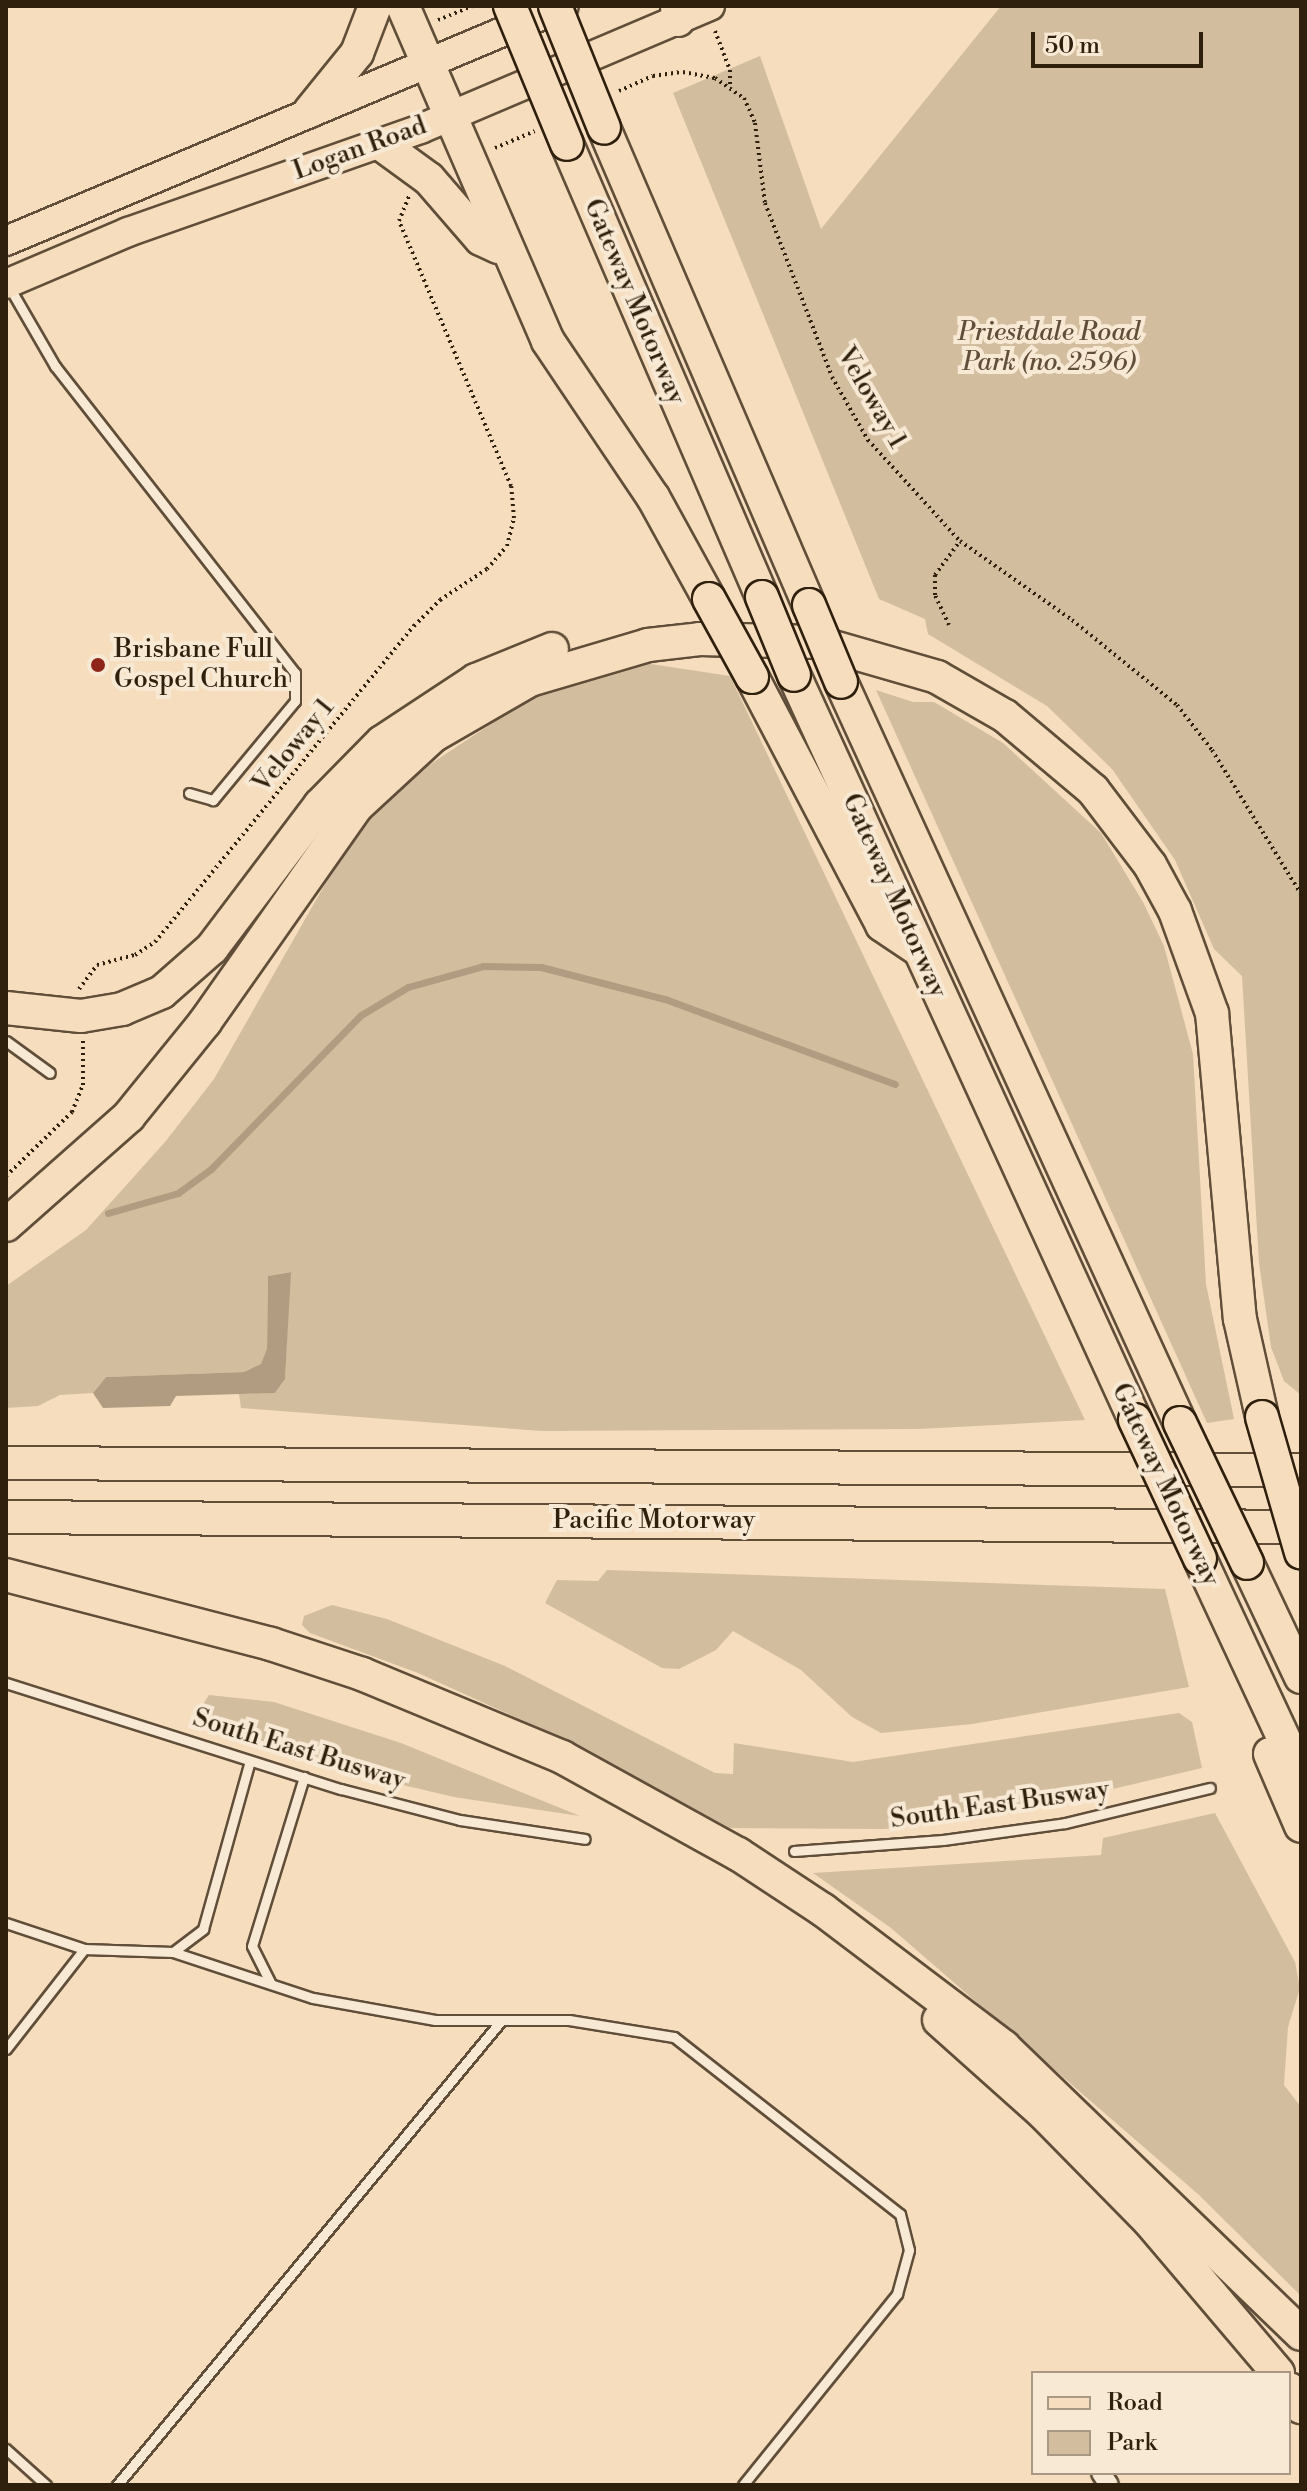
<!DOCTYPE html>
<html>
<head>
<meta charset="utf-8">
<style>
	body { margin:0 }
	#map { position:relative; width:1307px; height:2491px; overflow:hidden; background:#f5ddbd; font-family:"Libre Bodoni",serif }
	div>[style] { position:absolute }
	.green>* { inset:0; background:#d3bd9f }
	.water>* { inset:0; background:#b29c81 }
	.stream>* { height:7px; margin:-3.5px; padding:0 3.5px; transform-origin:3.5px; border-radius:3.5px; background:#b29c81 }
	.path>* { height:4px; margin-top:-2px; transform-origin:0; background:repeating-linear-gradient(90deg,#2f1f0d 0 2px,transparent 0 6px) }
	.roads { filter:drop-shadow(2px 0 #604e39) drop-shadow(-2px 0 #604e39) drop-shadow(0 2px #604e39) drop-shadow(0 -2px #604e39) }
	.service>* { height:9px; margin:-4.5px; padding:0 4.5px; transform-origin:4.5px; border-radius:4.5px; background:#f8e9d4 }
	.minor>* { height:18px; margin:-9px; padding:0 9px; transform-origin:9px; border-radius:9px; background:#f8e9d4 }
	.primary>* { height:28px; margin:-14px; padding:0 14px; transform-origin:14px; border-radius:14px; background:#f5ddbd }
	.motorway>* { height:32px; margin:-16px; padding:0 16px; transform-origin:16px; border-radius:16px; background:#f5ddbd }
	.bridges { filter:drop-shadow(2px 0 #2f1f0d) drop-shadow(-2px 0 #2f1f0d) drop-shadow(0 2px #2f1f0d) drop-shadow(0 -2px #2f1f0d) }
	.motorway-bridge>* { height:32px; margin:-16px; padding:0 16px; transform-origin:16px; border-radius:16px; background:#f5ddbd }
	.dots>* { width:22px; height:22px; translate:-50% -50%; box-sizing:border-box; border:4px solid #f8e9d4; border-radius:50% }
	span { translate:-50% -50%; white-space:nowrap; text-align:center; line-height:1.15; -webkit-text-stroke:8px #f8e9d4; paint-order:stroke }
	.street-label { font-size:26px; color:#2f1f0d }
	.park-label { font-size:26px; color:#604e39; font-style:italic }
	.poi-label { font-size:26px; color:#2f1f0d }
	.left { translate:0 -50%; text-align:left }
	.frame { position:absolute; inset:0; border:8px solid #2f1f0d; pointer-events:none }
	.legend { position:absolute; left:1031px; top:2371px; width:260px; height:104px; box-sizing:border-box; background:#f8e9d4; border:2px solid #a89884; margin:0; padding:10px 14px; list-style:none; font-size:24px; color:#2f1f0d }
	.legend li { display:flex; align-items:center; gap:16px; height:40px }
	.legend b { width:40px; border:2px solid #a89884 }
	.scale { position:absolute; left:1031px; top:32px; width:172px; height:36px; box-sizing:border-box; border:4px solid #2f1f0d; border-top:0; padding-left:10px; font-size:24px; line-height:28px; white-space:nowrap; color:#2f1f0d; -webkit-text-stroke:6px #f8e9d4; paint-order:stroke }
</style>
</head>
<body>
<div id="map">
	<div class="green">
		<i style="clip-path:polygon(1001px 6px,1301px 6px,1301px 1395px,1284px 1381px,1271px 1347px,1259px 1263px,1242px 976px,1214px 949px,1175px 860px,1112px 769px,1047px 706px,928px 634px,925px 619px,879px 599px,673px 93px,760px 56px,821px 229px)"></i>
		<i style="clip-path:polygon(631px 661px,730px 676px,1085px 1420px,919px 1429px,542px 1431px,241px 1408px,239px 1394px,275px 1393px,285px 1379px,290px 1272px,268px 1276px,267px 1348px,261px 1364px,244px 1372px,106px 1377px,93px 1393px,60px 1395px,38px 1406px,6px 1408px,6px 1286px,86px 1230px,165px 1142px,214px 1079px,348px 844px,393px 789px,506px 714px,567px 681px)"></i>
		<i style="clip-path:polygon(876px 690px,913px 702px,934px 702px,1003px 743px,1101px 833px,1143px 902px,1164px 946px,1193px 1054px,1206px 1284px,1234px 1419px,1207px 1423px)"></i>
		<i style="clip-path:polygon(607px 1570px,1165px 1589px,1189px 1687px,972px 1724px,881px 1733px,852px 1717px,801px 1670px,733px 1631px,716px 1650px,679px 1669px,662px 1668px,545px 1603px,557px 1580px,598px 1581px)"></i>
		<i style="clip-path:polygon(332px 1605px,387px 1619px,505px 1666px,715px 1773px,733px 1774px,734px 1743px,853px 1762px,1179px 1713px,1192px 1722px,1202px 1768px,1011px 1813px,885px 1829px,730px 1828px,572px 1743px,418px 1673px,310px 1633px,302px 1625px,304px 1616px)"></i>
		<i style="clip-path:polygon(209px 1695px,274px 1702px,401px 1743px,580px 1816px,454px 1797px,360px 1775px,193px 1720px)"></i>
		<i style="clip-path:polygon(1215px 1813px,1295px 1962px,1300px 1988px,1288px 2027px,1284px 2085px,1301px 2107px,1301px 2296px,1199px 2195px,891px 1928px,813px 1873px,1101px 1855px,1103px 1838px)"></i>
	</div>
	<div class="water">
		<i style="clip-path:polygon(291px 1272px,285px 1379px,275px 1393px,176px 1396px,170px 1406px,103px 1408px,93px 1393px,106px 1377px,244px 1372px,261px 1364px,267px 1348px,268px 1276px)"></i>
	</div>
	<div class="stream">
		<i style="left:108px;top:1213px;width:73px;rotate:-15.9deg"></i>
		<i style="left:178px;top:1193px;width:41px;rotate:-36deg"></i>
		<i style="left:211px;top:1169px;width:215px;rotate:-45.8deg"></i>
		<i style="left:361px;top:1015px;width:55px;rotate:-30.8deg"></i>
		<i style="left:408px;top:987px;width:78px;rotate:-15.6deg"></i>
		<i style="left:483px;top:966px;width:58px;rotate:1deg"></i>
		<i style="left:541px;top:967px;width:128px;rotate:14.5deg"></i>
		<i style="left:665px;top:999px;width:245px;rotate:20.3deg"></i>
	</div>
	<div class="path">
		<i style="left:438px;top:20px;width:38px;rotate:-22deg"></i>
		<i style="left:715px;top:31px;width:42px;rotate:69deg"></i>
		<i style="left:730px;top:70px;width:15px;rotate:90deg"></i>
		<i style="left:619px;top:91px;width:37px;rotate:-24deg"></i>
		<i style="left:653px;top:76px;width:30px;rotate:-8deg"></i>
		<i style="left:683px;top:72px;width:33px;rotate:11deg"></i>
		<i style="left:715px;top:78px;width:35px;rotate:35deg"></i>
		<i style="left:744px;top:98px;width:27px;rotate:66deg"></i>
		<i style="left:755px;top:123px;width:81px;rotate:82.9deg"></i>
		<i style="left:765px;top:203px;width:186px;rotate:68.9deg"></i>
		<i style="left:832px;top:377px;width:73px;rotate:60.3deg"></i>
		<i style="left:868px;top:440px;width:137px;rotate:47.7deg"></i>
		<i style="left:960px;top:541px;width:137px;rotate:35.2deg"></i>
		<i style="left:1072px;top:620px;width:135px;rotate:39deg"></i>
		<i style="left:1177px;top:705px;width:57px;rotate:52.1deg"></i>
		<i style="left:1212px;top:750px;width:169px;rotate:58.3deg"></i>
		<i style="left:495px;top:148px;width:43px;rotate:-23deg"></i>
		<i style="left:949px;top:625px;width:33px;rotate:-115deg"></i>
		<i style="left:935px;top:595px;width:20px;rotate:-90deg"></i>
		<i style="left:935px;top:575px;width:42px;rotate:-53.7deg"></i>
		<i style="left:79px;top:989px;width:30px;rotate:-53deg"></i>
		<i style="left:97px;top:965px;width:39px;rotate:-15deg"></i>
		<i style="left:135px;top:955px;width:24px;rotate:-33deg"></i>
		<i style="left:155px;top:942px;width:409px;rotate:-50.7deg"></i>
		<i style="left:414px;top:626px;width:37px;rotate:-45deg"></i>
		<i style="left:440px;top:600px;width:56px;rotate:-33.4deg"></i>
		<i style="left:487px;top:569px;width:30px;rotate:-49deg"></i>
		<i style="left:507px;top:546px;width:29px;rotate:-76deg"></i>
		<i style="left:514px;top:518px;width:32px;rotate:-95deg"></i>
		<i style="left:511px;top:486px;width:288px;rotate:-112.9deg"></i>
		<i style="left:399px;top:221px;width:27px;rotate:-68deg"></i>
		<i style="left:6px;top:1176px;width:92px;rotate:-44.1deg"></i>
		<i style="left:72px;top:1112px;width:29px;rotate:-68deg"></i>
		<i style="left:83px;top:1085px;width:44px;rotate:-90deg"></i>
	</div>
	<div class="roads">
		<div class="service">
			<i style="left:8px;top:285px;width:94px;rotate:59.9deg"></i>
			<i style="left:55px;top:366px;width:390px;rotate:52deg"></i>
			<i style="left:295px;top:673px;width:28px;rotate:90deg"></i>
			<i style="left:295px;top:701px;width:129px;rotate:129.6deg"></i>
			<i style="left:213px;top:800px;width:25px;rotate:-164deg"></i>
			<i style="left:6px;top:1041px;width:54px;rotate:36deg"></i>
			<i style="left:6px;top:1683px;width:351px;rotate:17.6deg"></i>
			<i style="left:341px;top:1789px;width:123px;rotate:14.6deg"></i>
			<i style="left:460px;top:1820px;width:126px;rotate:8.6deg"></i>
			<i style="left:794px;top:1851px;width:149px;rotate:-4.2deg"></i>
			<i style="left:943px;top:1840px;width:123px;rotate:-7.9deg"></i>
			<i style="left:1065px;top:1823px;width:149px;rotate:-13.6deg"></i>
			<i style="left:6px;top:1923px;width:82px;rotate:18.4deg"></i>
			<i style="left:173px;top:1952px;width:38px;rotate:-37deg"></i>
			<i style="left:203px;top:1929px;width:174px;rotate:-74.4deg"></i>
			<i style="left:271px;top:1984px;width:42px;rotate:-116.6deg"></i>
			<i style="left:252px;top:1946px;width:177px;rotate:-72.9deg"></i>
			<i style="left:6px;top:2049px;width:127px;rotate:-52deg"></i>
			<i style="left:84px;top:1949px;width:89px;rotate:1.9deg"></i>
			<i style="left:173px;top:1952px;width:147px;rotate:18.2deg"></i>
			<i style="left:313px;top:1998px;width:124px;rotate:10.2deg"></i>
			<i style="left:435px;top:2020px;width:134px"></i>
			<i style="left:569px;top:2020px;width:106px;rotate:9.2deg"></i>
			<i style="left:674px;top:2037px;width:287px;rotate:38.1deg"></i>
			<i style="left:900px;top:2214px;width:37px;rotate:76deg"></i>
			<i style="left:909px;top:2250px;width:46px;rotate:105.3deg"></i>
			<i style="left:897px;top:2294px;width:245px;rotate:128.9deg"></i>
			<i style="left:6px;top:2449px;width:54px;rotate:42deg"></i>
			<i style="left:117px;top:2485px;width:601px;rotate:-50.4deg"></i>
		</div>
		<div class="minor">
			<i style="left:1101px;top:2473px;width:14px;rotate:56deg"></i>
		</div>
		<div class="primary">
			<i style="left:6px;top:241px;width:605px;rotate:-22.84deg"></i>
			<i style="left:6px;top:284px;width:133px;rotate:-23.1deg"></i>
			<i style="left:128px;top:232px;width:310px;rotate:-19.4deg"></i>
			<i style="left:420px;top:129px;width:315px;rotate:-23deg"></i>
		</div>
		<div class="motorway">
			<i style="left:403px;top:6px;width:365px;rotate:66.6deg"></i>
			<i style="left:548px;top:341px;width:188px;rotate:56.1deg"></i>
			<i style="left:653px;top:497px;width:116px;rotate:61.2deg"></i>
			<i style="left:677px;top:6px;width:14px;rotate:86deg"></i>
			<i style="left:310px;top:111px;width:75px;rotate:-51deg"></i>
			<i style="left:357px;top:53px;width:50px;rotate:-69deg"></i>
			<i style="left:604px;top:128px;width:519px;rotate:66.74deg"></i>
			<i style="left:381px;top:144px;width:59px;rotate:36.1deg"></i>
			<i style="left:429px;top:179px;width:79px;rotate:49.1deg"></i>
			<i style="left:481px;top:239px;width:19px;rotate:25deg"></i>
			<i style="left:567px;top:144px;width:493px;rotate:66.7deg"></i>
			<i style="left:794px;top:675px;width:819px;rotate:65.41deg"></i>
			<i style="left:752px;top:677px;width:280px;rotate:62.3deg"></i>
			<i style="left:882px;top:925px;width:43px;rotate:33.7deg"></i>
			<i style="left:841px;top:682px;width:815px;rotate:65.42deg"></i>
			<i style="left:6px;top:1008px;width:75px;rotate:6.1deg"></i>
			<i style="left:81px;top:1016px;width:42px;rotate:-9.7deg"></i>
			<i style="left:122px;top:1009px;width:43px;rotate:-23deg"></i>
			<i style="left:162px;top:992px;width:67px;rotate:-41.3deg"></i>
			<i style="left:212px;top:948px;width:179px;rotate:-52.9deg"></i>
			<i style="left:320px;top:805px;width:88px;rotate:-45.5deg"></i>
			<i style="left:382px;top:742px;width:113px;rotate:-33.4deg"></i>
			<i style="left:476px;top:680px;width:82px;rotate:-22.2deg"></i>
			<i style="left:6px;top:1225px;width:164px;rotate:-41.5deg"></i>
			<i style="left:129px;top:1116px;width:121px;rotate:-51deg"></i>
			<i style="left:205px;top:1022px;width:263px;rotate:-54.9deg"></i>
			<i style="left:356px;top:807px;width:105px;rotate:-42.7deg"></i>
			<i style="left:433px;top:736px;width:112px;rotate:-30deg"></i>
			<i style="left:530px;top:680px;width:123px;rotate:-16.5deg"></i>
			<i style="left:648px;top:645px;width:52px;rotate:-6.6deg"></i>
			<i style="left:700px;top:639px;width:116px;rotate:1.5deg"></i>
			<i style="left:816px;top:642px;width:126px;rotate:16.1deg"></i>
			<i style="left:937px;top:677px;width:78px;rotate:29.8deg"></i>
			<i style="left:1005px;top:716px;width:115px;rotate:40.1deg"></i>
			<i style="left:1093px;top:790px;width:94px;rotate:52.8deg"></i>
			<i style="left:1150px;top:865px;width:52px;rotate:61.5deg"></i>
			<i style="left:1175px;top:911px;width:109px;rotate:70.1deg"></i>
			<i style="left:1212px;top:1013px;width:307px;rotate:84.8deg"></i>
			<i style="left:1240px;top:1319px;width:100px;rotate:77.3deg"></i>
			<i style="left:6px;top:1463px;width:1295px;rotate:0.31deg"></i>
			<i style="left:6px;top:1517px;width:1295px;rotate:0.44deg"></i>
			<i style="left:1200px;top:1559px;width:239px;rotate:65deg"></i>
			<i style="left:1247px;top:1563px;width:126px;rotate:64.7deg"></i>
			<i style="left:6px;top:1575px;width:274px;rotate:14.6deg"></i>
			<i style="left:271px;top:1644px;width:96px;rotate:18.2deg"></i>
			<i style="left:362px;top:1674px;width:217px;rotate:22.5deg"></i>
			<i style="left:562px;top:1757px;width:201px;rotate:28.9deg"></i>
			<i style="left:738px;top:1854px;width:102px;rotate:33.4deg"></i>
			<i style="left:823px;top:1910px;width:227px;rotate:37.1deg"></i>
			<i style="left:1004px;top:2047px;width:413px;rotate:44deg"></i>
			<i style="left:1270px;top:1754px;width:78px;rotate:66.7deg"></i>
			<i style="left:939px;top:2020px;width:141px;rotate:41.8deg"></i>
			<i style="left:1044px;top:2114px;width:151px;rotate:45.5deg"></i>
			<i style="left:1150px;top:2222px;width:198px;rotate:49.7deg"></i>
			<i style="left:1289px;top:2389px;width:22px;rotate:56deg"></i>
		</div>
	</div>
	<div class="bridges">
		<div class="motorway-bridge">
			<i style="left:510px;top:6px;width:149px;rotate:67.6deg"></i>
			<i style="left:555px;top:6px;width:131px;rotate:68.1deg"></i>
			<i style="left:762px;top:597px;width:84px;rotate:67.7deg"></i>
			<i style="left:709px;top:599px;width:89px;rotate:61.1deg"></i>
			<i style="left:809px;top:605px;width:83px;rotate:67.4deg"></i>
			<i style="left:1262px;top:1417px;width:141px;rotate:73.9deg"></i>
			<i style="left:1135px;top:1420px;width:153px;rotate:64.9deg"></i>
			<i style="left:1180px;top:1423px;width:155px;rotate:64.4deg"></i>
		</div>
	</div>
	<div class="dots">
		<i style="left:98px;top:665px;background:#8f2418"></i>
	</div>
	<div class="street-label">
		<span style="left:360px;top:149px;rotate:-20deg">Logan Road</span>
		<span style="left:634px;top:302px;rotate:67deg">Gateway Motorway</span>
		<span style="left:871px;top:398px;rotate:60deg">Veloway 1</span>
		<span style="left:294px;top:746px;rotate:-51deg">Veloway 1</span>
		<span style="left:894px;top:896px;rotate:66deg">Gateway Motorway</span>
		<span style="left:1165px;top:1485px;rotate:65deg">Gateway Motorway</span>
		<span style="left:654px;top:1521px">Pacific Motorway</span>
		<span style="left:299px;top:1750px;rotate:17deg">South East Busway</span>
		<span style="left:1000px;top:1805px;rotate:-8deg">South East Busway</span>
	</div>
	<div class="park-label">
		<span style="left:1049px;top:348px">Priestdale Road<br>Park (no. 2596)</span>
	</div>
	<div class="poi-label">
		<span class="left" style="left:114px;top:665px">Brisbane Full<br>Gospel Church</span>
	</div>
	<div class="frame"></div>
	<ul class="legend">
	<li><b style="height:10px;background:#f5ddbd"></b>Road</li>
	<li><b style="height:22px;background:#d3bd9f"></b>Park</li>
	</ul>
	<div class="scale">50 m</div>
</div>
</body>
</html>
